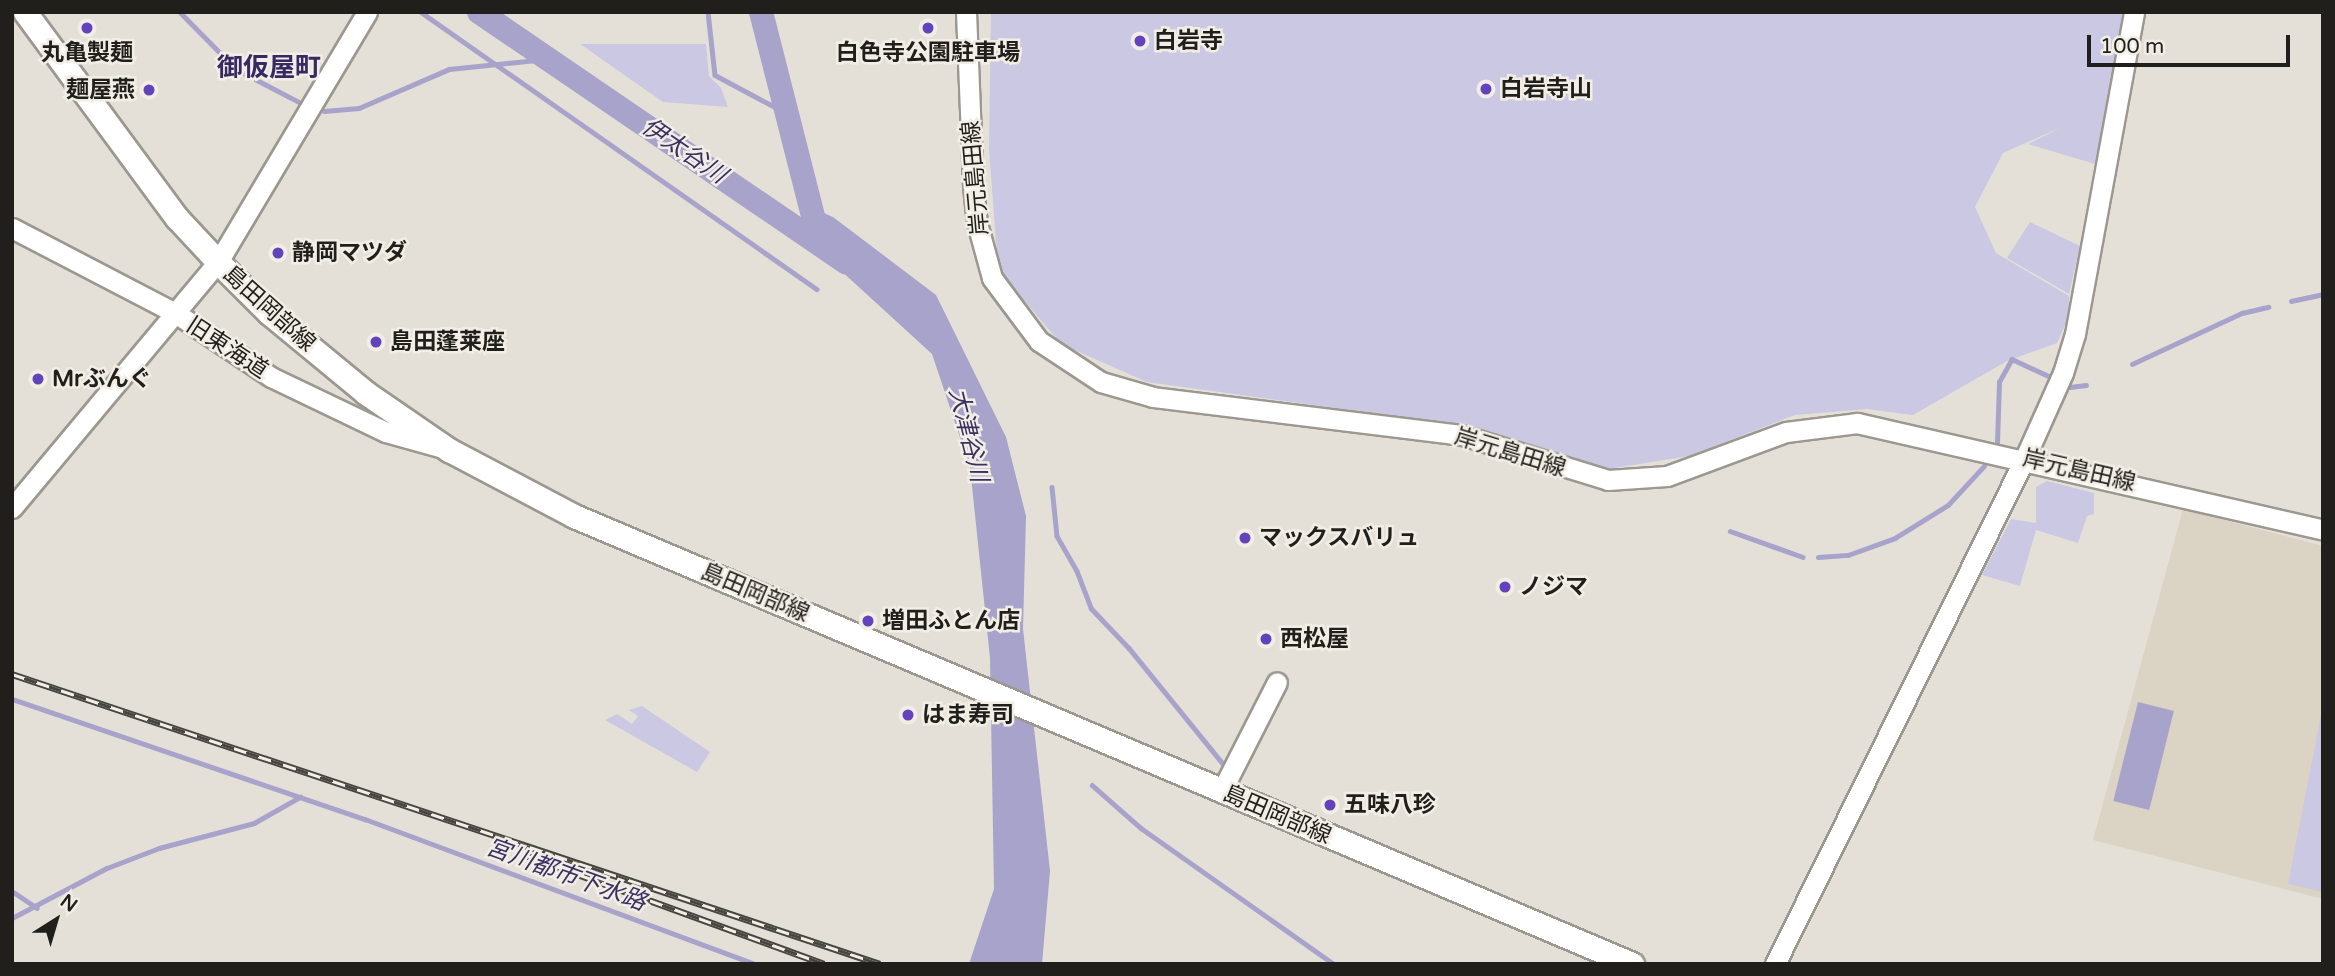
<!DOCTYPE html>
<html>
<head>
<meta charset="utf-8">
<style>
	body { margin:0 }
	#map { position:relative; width:2335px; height:976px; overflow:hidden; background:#e5e0d7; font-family:"Varela Round","Noto Sans JP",sans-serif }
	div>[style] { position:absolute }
	.built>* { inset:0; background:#dbd3c4 }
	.green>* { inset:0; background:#cac8e2 }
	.water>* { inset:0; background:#a7a3ca; transform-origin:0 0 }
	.stream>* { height:4.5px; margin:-2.25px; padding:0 2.25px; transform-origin:2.25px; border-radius:2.25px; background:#a7a3ca }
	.river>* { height:24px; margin:-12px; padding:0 12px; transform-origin:12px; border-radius:12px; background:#a7a3ca }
	.roads { filter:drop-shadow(2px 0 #9c978f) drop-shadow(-2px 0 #9c978f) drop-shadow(0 2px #9c978f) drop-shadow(0 -2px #9c978f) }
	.tertiary>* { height:19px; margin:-9.5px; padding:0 9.5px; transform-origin:9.5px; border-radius:9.5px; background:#fff }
	.secondary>* { height:23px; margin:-11.5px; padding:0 11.5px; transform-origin:11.5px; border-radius:11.5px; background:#fff }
	.rail>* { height:7px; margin-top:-3.5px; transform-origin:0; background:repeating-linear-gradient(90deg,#f2ede5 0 13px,#484642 0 26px); box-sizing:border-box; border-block:2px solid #484642 }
	.dots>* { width:19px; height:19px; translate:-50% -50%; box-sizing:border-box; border:4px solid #f2ede5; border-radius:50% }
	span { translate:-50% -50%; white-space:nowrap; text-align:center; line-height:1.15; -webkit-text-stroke:5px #f2ede5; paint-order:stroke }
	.poi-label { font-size:23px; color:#201f1c; font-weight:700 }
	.left { translate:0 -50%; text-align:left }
	.right { translate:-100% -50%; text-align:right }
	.street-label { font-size:23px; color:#201f1c }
	.water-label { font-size:24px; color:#3a3163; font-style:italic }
	.quarter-label { font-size:26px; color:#362964; font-weight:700 }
	.frame { position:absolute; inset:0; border:14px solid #201f1c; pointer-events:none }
	.north { position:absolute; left:21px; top:885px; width:70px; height:70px; -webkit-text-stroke:5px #f2ede5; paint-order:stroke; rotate:37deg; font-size:19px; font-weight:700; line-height:28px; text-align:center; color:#201f1c }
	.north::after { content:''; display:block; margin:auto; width:24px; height:32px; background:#201f1c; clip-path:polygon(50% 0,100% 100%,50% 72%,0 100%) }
	.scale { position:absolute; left:2087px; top:35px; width:203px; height:32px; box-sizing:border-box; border:4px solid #201f1c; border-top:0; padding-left:9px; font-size:21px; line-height:24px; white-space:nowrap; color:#201f1c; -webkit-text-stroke:5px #f2ede5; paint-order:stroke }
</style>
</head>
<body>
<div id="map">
	<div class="built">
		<i style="clip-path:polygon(2183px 509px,2323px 546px,2323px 899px,2093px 840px)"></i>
	</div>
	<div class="green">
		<i style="clip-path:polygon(991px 12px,2124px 12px,2102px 166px,2028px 144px,2062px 127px,2003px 153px,1975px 207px,1996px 253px,2069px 296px,2069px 316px,2057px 343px,2007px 361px,1913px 415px,1867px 409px,1795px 415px,1689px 456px,1596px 471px,1501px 439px,1407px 418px,1147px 382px,1061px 344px,998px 269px,989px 148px)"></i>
		<i style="clip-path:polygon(580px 44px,706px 44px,709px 76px,721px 88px,728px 107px,663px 102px)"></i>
		<i style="clip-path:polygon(2030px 222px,2080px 246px,2069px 294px,2007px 258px)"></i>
		<i style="clip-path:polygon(2047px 481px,2094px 493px,2094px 514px,2087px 516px,2078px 543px,2036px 530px,2020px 586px,1982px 575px,2011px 519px,2036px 523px,2036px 487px)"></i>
		<i style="clip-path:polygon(642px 706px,710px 752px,697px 772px,605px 720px,617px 714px,632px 724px,638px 716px,629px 710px)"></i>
		<i style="clip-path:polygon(2321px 715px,2323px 715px,2323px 892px,2288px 884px)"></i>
	</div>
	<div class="water">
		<i style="clip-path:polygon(812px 208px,833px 217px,936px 295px,1006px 437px,1026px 516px,1023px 629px,1050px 871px,1042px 964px,969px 964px,994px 889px,990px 658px,970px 467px,932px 354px,838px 268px,820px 243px)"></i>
		<i style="left:2138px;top:702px;width:37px;height:102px;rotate:14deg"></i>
	</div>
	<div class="stream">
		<i style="left:180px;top:12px;width:80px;rotate:45.5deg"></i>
		<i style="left:236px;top:69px;width:71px;rotate:27.6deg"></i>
		<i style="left:421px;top:12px;width:483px;rotate:35deg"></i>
		<i style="left:708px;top:12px;width:63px;rotate:83.7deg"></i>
		<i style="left:715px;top:75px;width:83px;rotate:28.1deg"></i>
		<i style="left:324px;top:111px;width:35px;rotate:-5deg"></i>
		<i style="left:359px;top:108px;width:98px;rotate:-23.4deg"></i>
		<i style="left:449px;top:69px;width:100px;rotate:-5.8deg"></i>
		<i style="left:2291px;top:301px;width:33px;rotate:-12deg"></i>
		<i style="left:2132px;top:364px;width:121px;rotate:-24.9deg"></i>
		<i style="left:2242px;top:313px;width:27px;rotate:-13deg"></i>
		<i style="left:2070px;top:387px;width:16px;rotate:-7deg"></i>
		<i style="left:1997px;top:443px;width:61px;rotate:-88.1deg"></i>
		<i style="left:1999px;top:382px;width:26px;rotate:-61deg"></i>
		<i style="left:2012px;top:359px;width:40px;rotate:25deg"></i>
		<i style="left:1052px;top:487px;width:49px;rotate:84.2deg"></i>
		<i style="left:1057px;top:536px;width:40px;rotate:60.3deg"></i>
		<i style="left:1077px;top:571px;width:40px;rotate:69deg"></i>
		<i style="left:1091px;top:608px;width:55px;rotate:46.5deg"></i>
		<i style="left:1129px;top:648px;width:152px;rotate:50.9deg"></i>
		<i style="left:1730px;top:531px;width:77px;rotate:19.6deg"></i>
		<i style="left:1818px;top:557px;width:30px;rotate:-4deg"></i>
		<i style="left:1848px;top:555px;width:50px;rotate:-19.9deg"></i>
		<i style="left:1895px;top:538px;width:62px;rotate:-31.9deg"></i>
		<i style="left:1948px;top:505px;width:53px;rotate:-47.3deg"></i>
		<i style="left:12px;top:699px;width:373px;rotate:18.8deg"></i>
		<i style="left:365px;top:819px;width:416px;rotate:20.4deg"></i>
		<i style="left:1092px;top:785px;width:65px;rotate:41.3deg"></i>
		<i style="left:1141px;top:828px;width:236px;rotate:35.2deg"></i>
		<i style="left:12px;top:891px;width:30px;rotate:34deg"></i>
		<i style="left:12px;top:918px;width:107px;rotate:-27.8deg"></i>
		<i style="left:107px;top:868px;width:56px;rotate:-21deg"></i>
		<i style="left:159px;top:848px;width:98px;rotate:-14.7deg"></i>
		<i style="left:254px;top:823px;width:53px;rotate:-29.5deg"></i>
	</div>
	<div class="river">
		<i style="left:479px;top:12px;width:445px;rotate:34.3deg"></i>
		<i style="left:761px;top:12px;width:234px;rotate:75.7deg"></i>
	</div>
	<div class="roads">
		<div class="tertiary">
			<i style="left:966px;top:12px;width:174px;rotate:87.7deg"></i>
			<i style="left:973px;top:186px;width:37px;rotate:84deg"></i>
			<i style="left:977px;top:223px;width:57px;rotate:74.7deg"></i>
			<i style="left:992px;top:278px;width:79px;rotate:53.3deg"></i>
			<i style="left:1039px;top:341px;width:74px;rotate:33.5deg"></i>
			<i style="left:1101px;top:382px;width:54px;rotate:16.1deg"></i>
			<i style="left:1153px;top:397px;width:311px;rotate:7deg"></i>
			<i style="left:1462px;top:435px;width:153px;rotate:17.1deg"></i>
			<i style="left:1608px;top:480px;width:59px;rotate:-3.9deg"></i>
			<i style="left:1667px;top:476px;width:127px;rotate:-20.3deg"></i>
			<i style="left:1786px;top:432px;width:72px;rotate:-7.2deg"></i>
			<i style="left:1857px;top:423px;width:478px;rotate:12.9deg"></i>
			<i style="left:12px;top:228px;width:186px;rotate:27.5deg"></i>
			<i style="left:177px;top:314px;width:113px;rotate:33.8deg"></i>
			<i style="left:271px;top:377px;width:127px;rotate:25.6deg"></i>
			<i style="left:386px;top:432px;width:55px;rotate:15.8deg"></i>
			<i style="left:12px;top:508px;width:321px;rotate:-50.1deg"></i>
			<i style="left:218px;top:262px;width:291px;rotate:-59.2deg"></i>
			<i style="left:1221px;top:792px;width:123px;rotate:-63deg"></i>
			<i style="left:1775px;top:964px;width:562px;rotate:-63.71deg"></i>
			<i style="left:2024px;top:460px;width:95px;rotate:-65.9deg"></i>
			<i style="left:2063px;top:373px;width:41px;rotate:-72.9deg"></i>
			<i style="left:2075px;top:334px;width:327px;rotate:-79.6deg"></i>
		</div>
		<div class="secondary">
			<i style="left:25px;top:12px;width:256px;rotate:53.6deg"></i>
			<i style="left:177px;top:218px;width:60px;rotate:47deg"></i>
			<i style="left:218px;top:262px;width:72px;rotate:45deg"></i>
			<i style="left:269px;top:313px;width:126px;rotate:39.5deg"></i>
			<i style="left:366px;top:393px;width:101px;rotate:34.5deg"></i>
			<i style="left:449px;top:450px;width:141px;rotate:27.8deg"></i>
			<i style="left:574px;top:516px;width:1149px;rotate:22.95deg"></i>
		</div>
	</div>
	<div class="rail">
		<i style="left:12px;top:674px;width:915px;rotate:18.47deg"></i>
		<i style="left:528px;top:856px;width:315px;rotate:20deg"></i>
	</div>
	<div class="dots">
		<i style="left:87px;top:28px;background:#6243bc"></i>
		<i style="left:928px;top:28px;background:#6243bc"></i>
		<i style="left:1140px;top:41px;background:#6243bc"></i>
		<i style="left:1486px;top:89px;background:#6243bc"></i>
		<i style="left:149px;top:90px;background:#6243bc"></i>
		<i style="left:278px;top:253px;background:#6243bc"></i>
		<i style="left:376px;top:342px;background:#6243bc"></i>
		<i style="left:38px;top:379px;background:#6243bc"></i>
		<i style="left:1245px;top:538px;background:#6243bc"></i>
		<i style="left:1505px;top:587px;background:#6243bc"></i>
		<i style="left:868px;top:621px;background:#6243bc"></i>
		<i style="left:1266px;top:639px;background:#6243bc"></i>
		<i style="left:908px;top:715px;background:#6243bc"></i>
		<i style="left:1330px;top:805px;background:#6243bc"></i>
	</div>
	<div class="poi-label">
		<span class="left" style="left:1154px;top:41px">白岩寺</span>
		<span style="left:87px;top:53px">丸亀製麺</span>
		<span style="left:928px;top:53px">白色寺公園駐車場</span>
		<span class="left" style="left:1500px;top:89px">白岩寺山</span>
		<span class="right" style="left:135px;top:90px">麺屋燕</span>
		<span class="left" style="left:292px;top:253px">静岡マツダ</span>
		<span class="left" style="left:390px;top:342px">島田蓬莱座</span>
		<span class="left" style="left:52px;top:379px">Mrぶんぐ</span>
		<span class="left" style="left:1259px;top:538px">マックスバリュ</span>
		<span class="left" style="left:1519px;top:587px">ノジマ</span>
		<span class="left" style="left:882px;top:621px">増田ふとん店</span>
		<span class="left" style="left:1280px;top:639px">西松屋</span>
		<span class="left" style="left:922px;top:715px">はま寿司</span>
		<span class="left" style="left:1344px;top:805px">五味八珍</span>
	</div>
	<div class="street-label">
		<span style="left:976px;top:178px;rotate:-95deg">岸元島田線</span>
		<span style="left:269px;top:309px;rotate:42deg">島田岡部線</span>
		<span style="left:227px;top:348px;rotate:33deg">旧東海道</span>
		<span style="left:1510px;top:453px;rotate:17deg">岸元島田線</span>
		<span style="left:2079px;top:471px;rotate:13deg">岸元島田線</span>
		<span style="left:755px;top:593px;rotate:23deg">島田岡部線</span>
		<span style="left:1277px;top:815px;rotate:23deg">島田岡部線</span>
	</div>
	<div class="water-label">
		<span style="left:684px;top:151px;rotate:34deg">伊太谷川</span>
		<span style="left:968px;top:435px;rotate:76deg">大津谷川</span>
		<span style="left:566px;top:875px;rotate:20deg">宮川都市下水路</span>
	</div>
	<div class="quarter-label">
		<span style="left:269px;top:68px">御仮屋町</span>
	</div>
	<div class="frame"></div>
	<div class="north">N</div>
	<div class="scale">100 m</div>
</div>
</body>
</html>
